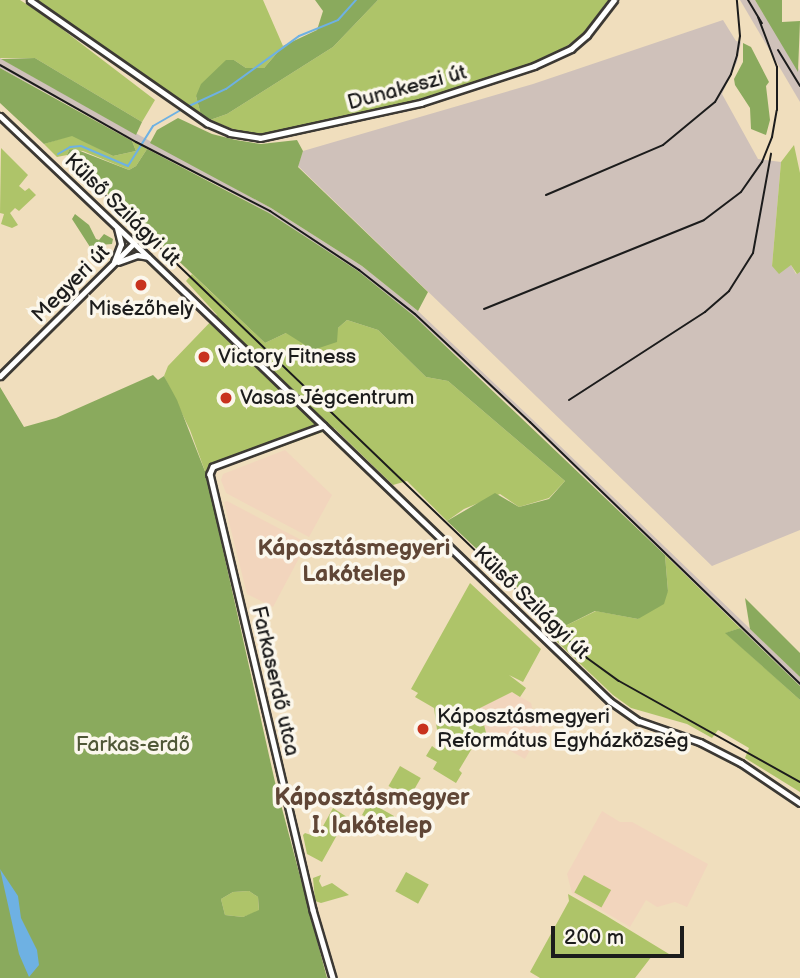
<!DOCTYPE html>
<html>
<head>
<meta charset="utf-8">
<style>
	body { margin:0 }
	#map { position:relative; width:800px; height:978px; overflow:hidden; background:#f0debd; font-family:"Balsamiq Sans",sans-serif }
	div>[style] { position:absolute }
	.built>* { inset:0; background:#f2d5bd }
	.industrial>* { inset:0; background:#cfc1ba }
	.green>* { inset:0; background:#aec469; transform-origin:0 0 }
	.forest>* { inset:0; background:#8aaa5d }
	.water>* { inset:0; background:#6eb1e3 }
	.stream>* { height:2px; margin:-1px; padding:0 1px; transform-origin:1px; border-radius:1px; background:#6eb1e3 }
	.roads { filter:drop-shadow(2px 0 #3c3934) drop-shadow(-2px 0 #3c3934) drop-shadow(0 2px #3c3934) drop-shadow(0 -2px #3c3934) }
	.tertiary>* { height:4.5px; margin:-2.25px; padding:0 2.25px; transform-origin:2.25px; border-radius:2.25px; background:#fff }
	.secondary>* { height:5px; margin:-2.5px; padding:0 2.5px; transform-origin:2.5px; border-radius:2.5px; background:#fff }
	.tram>* { height:2px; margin:-1px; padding:0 1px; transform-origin:1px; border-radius:1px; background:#1c1c1c }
	.rail>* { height:2px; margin:-1px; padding:0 1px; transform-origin:1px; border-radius:1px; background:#1c1c1c }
	.dots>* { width:19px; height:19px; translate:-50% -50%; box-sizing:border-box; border:4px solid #fbf7ec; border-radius:50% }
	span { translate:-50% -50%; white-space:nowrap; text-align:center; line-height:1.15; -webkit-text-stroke:7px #fbf7ec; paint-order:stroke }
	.street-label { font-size:21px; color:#1c1c1c }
	.poi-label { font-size:21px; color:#1c1c1c }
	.left { translate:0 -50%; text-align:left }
	.park-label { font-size:21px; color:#4f5737 }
	.neighbourhood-label { font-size:23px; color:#604636; font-weight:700 }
	.quarter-label { font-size:24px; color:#604636; font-weight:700 }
	.scale { position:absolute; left:551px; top:926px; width:133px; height:32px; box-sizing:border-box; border:4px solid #1c1c1c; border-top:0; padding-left:9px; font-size:21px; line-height:24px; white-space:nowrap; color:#1c1c1c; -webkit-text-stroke:5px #fbf7ec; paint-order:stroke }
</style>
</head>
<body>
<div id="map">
	<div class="built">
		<i style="clip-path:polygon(285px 450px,332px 495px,309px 537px,226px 493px,221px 480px,223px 474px)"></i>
		<i style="clip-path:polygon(227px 501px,307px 543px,273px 607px,247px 594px,224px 502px)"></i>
		<i style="clip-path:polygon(512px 692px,531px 703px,533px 711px,547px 719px,525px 759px,487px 738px,479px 708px)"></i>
		<i style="clip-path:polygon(602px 811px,620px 822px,632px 822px,708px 864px,687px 907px,675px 902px,657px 907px,646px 900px,630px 927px,572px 893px,567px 874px)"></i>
	</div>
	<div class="industrial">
		<i style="clip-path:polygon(740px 0,755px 0,800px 71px,800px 102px)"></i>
		<i style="clip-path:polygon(723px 20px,736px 41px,741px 42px,737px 62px,722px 94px,758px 159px,781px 162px,772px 266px,791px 265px,796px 274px,800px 272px,800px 530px,712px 566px,298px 166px,303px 151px,533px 84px)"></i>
		<i style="clip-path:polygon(0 58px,271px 208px,362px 266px,418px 311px,532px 419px,800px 677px,800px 686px,529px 423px,414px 316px,358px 271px,269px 213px,0 68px)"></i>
	</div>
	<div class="green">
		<i style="clip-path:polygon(0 0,20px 0,45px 16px,155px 100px,142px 122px,35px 58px,0 58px)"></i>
		<i style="clip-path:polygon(36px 0,263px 0,283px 46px,264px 68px,246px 68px,234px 60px,196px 96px,201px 115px)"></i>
		<i style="clip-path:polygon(378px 0,611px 0,585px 33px,551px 57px,464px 87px,375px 111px,274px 133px,243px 133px,210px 120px,227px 114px,333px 47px)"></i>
		<i style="clip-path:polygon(72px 135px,113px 156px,136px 151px,132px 141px,147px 149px,136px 166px,129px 170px,83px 151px,69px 150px,67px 155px,57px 157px,44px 144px)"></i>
		<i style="clip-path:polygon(794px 145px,800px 173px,800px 272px,797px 274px,791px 265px,779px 274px,772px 266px,781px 162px)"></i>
		<i style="clip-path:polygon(1px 148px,28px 175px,19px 186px,25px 191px,29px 188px,36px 195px,19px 211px,15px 208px,10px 213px,18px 225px,12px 228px,1px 224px,4px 214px,0 213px)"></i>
		<i style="clip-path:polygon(192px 274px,265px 343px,286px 333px,338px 328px,347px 320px,378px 330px,426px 377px,448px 381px,565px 481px,549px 498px,519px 507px,500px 494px,464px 509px,447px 521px,407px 481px,393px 485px,334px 428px,206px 474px,190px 430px,164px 376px,168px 366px,217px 315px,186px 281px)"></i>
		<i style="clip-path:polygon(665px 555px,740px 628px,726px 633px,800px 700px,800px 792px,745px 758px,749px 748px,718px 730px,712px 738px,687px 724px,631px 708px,613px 695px,552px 637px,561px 628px,596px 611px,638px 619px,668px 591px)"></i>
		<i style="clip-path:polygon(470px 583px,541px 649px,523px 682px,509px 675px,526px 688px,520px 697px,512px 692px,480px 708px,487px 737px,480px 735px,459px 770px,462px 773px,456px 783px,433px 769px,437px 762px,426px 756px,432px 746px,436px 749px,439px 744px,434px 708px,415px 697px,418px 693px,411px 689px)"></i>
		<i style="left:400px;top:766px;width:24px;height:23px;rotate:30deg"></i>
		<i style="clip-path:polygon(369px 802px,394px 816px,392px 820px,400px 824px,396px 831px,362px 815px)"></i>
		<i style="clip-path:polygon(333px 808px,347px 817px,322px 862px,307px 854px,303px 835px,305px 833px,317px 837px)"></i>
		<i style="left:406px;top:872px;width:26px;height:22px;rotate:29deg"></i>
		<i style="clip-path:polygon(321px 875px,319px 881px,322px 887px,332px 883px,349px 895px,321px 903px,315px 901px,313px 878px)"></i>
		<i style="left:584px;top:875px;width:31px;height:20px;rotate:29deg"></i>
		<i style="clip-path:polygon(249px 891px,258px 897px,259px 911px,243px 917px,225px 915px,221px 899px,233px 892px)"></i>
		<i style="clip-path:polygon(568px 894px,605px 915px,669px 954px,652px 956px,635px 978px,540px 978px,530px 972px,569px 901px)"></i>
	</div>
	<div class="forest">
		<i style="clip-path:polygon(315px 0,378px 0,333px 47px,227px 114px,210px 120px,201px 115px,196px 96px,201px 84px,226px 60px,234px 60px,246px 68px,264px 68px,283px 46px,317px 30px,323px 11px)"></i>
		<i style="clip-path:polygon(755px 0,782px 0,782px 22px,800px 21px,798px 72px)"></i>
		<i style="clip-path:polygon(743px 43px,751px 47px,769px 82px,766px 86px,770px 120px,766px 135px,751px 129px,750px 108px,735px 85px,734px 79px,743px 62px)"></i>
		<i style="clip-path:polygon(35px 58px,142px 122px,136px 135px,1px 59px)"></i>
		<i style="clip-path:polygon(0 68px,132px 141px,136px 151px,113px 156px,72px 136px,44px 144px,0 103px)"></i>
		<i style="clip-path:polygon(178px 118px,212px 134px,236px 140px,261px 144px,297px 140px,303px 151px,298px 167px,428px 292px,418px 311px,362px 266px,271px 208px,150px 143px,157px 130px)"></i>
		<i style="clip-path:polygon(75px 149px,129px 170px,136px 166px,147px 149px,269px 213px,358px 271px,414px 316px,665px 555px,668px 591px,664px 604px,638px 619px,595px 611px,561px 628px,447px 521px,495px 493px,519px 507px,549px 499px,565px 481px,448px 381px,426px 377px,378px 330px,347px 320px,338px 328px,337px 342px,313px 350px,286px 333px,265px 343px,67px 155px,69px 150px)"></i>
		<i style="clip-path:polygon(75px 214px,89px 225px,96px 239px,99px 240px,104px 234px,113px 239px,112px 244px,100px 245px,107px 256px,101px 264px,72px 219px)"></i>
		<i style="clip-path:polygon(evenodd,153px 375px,158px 380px,164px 376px,177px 400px,206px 474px,275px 782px,327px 978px,0 978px,0 387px,24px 427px,56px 418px,153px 375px,249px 891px,258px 897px,259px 910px,243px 917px,225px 915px,221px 899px,233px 892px,249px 891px)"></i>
		<i style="clip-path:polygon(745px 598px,800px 653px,800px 677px,750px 629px)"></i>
		<i style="clip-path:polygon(740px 628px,800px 686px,800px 700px,725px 633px)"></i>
	</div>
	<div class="water">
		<i style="clip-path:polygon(0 869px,18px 896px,21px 918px,37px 950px,39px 965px,29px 977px,19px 954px)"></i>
	</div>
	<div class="stream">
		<i style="left:187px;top:107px;width:43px;rotate:-24.8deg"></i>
		<i style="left:226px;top:89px;width:90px;rotate:-36deg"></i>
		<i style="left:299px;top:36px;width:42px;rotate:-22.3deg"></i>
		<i style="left:338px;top:20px;width:27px;rotate:-48deg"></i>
		<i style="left:58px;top:154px;width:14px;rotate:-30deg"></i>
		<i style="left:70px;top:147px;width:11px;rotate:-5deg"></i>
		<i style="left:81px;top:146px;width:51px;rotate:23.1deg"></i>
		<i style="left:128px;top:166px;width:47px;rotate:-58deg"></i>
		<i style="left:153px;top:126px;width:34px;rotate:-30deg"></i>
	</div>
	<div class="roads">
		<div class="tertiary">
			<i style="left:30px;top:0;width:216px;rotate:34.8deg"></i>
			<i style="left:207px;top:123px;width:25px;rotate:23deg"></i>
			<i style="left:230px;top:133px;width:30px;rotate:9deg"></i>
			<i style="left:260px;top:138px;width:165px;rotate:-12.3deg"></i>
			<i style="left:421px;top:103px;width:119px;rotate:-18.1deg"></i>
			<i style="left:534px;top:66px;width:41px;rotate:-24.7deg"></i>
			<i style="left:571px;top:49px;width:21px;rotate:-41deg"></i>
			<i style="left:587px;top:35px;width:44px;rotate:-52.4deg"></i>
			<i style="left:134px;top:243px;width:661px;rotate:43.9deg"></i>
			<i style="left:610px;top:701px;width:35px;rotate:35deg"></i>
			<i style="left:639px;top:721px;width:65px;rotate:19deg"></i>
			<i style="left:700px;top:742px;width:46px;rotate:27.1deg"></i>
			<i style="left:741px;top:763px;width:71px;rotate:34.1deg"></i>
			<i style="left:324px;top:426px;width:118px;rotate:159.7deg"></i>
			<i style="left:213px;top:467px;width:8px;rotate:113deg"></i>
			<i style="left:210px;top:474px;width:448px;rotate:76.7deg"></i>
			<i style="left:313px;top:910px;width:71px;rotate:73.6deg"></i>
		</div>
		<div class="secondary">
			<i style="left:0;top:116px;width:185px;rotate:43.5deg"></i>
			<i style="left:134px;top:243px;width:189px;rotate:135.2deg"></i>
			<i style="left:114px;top:262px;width:19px;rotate:-69deg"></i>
			<i style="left:121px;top:244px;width:16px;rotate:-104deg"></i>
			<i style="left:118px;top:262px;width:20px;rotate:-20deg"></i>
			<i style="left:137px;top:255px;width:11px;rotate:10deg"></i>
		</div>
	</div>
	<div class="tram">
		<i style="left:76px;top:167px;width:709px;rotate:43.86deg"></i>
		<i style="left:587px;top:658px;width:39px;rotate:36deg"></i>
		<i style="left:619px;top:681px;width:207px;rotate:29.2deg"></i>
	</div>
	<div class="rail">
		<i style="left:748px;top:0;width:27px;rotate:59deg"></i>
		<i style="left:778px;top:50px;width:42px;rotate:58.6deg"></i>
		<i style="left:0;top:65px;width:156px;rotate:29.5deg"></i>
		<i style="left:136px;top:142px;width:151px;rotate:27.2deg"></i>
		<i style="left:270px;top:211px;width:107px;rotate:33.5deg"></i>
		<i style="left:359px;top:270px;width:71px;rotate:38.2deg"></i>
		<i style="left:415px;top:314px;width:158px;rotate:43.2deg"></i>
		<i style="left:530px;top:422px;width:376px;rotate:44.1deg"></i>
		<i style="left:546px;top:195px;width:127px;rotate:-23.1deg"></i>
		<i style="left:663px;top:145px;width:67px;rotate:-39.6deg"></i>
		<i style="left:715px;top:102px;width:32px;rotate:-60deg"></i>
		<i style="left:731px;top:74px;width:20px;rotate:-72deg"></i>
		<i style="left:737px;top:55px;width:19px;rotate:-81deg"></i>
		<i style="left:740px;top:36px;width:36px;rotate:-95deg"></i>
		<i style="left:484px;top:309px;width:237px;rotate:-22deg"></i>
		<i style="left:704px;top:220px;width:46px;rotate:-37.1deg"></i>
		<i style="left:741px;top:192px;width:37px;rotate:-55deg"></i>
		<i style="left:762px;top:162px;width:27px;rotate:-68deg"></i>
		<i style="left:772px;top:137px;width:27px;rotate:-80deg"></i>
		<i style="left:777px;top:110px;width:43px;rotate:-90deg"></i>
		<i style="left:777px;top:67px;width:53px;rotate:-110.8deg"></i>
		<i style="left:569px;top:400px;width:162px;rotate:-32.9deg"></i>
		<i style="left:705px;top:312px;width:32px;rotate:-41deg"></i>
		<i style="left:729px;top:291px;width:45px;rotate:-57.7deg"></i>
		<i style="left:753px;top:253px;width:101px;rotate:-79.7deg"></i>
	</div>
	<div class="dots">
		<i style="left:141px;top:285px;background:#c8321e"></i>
		<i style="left:204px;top:357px;background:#c8321e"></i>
		<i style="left:226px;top:398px;background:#c8321e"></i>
		<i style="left:423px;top:729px;background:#c8321e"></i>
	</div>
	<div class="street-label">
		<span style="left:407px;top:88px;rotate:-15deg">Dunakeszi út</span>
		<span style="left:122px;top:210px;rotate:44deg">Külső Szilágyi út</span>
		<span style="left:71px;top:284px;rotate:-45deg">Megyeri út</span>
		<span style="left:531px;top:603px;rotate:44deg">Külső Szilágyi út</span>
		<span style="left:275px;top:681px;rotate:77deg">Farkaserdő utca</span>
	</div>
	<div class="poi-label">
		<span style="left:141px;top:309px">Misézőhely</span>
		<span class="left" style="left:218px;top:357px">Victory Fitness</span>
		<span class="left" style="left:240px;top:398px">Vasas Jégcentrum</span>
		<span class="left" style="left:437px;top:729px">Káposztásmegyeri<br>Református Egyházközség</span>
	</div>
	<div class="park-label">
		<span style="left:133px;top:745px">Farkas-erdő</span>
	</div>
	<div class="neighbourhood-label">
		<span style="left:354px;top:561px">Káposztásmegyeri<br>Lakótelep</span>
	</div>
	<div class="quarter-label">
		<span style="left:372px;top:812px">Káposztásmegyer<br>I. lakótelep</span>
	</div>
	<div class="scale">200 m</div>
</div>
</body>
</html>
